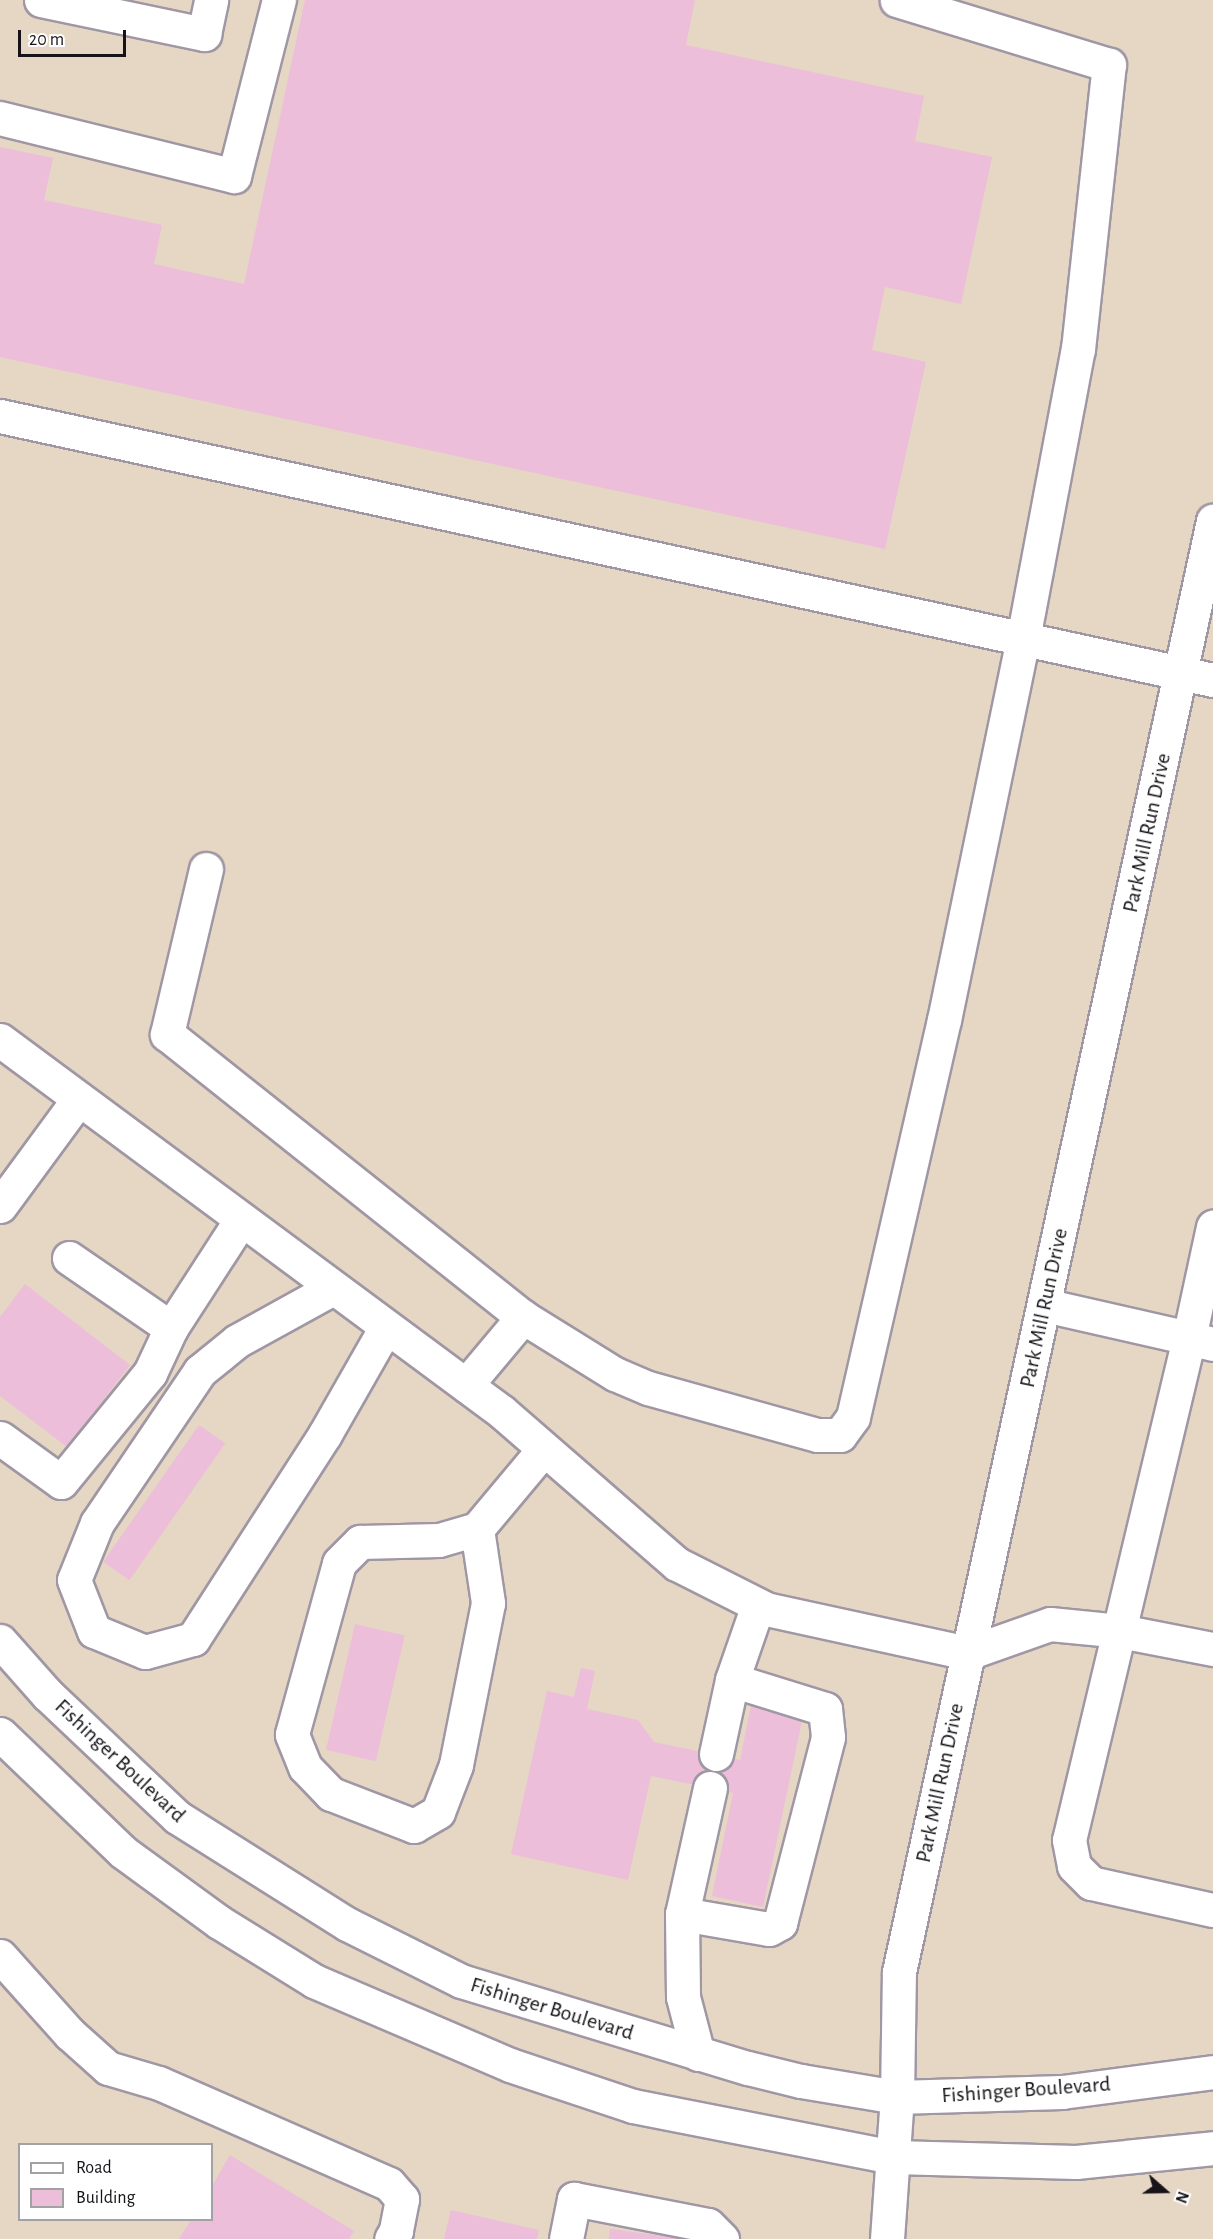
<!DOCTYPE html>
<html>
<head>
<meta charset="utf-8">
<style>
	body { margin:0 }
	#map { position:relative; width:1213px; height:2239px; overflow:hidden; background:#e7deed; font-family:"Alegreya Sans",sans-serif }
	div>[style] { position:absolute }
	.commercial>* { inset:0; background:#e6d6c4 }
	.building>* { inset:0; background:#ecbeda; transform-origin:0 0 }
	.roads { filter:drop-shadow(2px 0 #9f97a4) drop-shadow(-2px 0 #9f97a4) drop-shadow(0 2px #9f97a4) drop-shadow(0 -2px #9f97a4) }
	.minor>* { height:33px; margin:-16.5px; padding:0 16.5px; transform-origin:16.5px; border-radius:16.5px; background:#fff }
	.major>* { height:33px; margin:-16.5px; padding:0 16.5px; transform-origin:16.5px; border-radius:16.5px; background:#fff }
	span { translate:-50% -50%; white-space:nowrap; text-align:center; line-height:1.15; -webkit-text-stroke:5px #fff; paint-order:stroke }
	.street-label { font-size:22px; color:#171419 }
	.legend { position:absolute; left:18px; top:2143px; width:195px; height:78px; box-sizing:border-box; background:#fff; border:2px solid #a2a1a3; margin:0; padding:8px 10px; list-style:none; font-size:18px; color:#171419 }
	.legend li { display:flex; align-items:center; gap:12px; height:30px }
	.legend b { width:30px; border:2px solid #a2a1a3 }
	.north { position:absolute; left:1135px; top:2161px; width:60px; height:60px; -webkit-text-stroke:4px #fff; paint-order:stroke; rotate:110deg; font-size:16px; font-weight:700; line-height:24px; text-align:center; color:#171419 }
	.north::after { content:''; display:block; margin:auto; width:21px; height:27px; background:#171419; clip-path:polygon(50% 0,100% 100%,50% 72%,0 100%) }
	.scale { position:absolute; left:18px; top:30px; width:108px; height:27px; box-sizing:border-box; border:3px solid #171419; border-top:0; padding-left:8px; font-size:18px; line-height:21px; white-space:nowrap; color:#171419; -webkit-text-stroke:4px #fff; paint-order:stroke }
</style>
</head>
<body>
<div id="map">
	<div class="commercial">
		<i style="clip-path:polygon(evenodd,0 0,1213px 0,1213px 2239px,0 2239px,0 0,20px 2144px,212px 2144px,212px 2220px,20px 2220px,20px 2144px)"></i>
	</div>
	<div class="building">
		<i style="clip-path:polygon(305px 0,695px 0,686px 45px,924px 96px,915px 141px,992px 157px,961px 304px,885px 287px,872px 350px,926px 362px,885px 549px,0 357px,0 147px,53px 158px,44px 200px,162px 225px,154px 264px,244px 284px)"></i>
		<i style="clip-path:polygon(25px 1284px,130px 1365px,67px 1447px,0 1396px,0 1317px)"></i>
		<i style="left:199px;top:1425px;width:32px;height:167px;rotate:35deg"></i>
		<i style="left:355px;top:1624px;width:51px;height:129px;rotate:13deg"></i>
		<i style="clip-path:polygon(581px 1668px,595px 1671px,587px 1709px,638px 1720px,654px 1742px,740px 1760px,752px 1700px,804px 1711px,763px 1907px,712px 1896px,733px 1793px,710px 1788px,651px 1776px,628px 1880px,511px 1854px,547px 1691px,574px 1697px)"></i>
		<i style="clip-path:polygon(230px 2155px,354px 2231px,349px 2239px,179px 2239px,191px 2220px,212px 2220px,212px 2186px)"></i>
		<i style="clip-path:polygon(451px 2210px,539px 2230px,537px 2239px,444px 2239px)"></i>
		<i style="clip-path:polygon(610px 2229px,678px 2238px,678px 2239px,609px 2239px)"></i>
	</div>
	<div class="roads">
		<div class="minor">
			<i style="left:41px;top:0;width:167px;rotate:11.8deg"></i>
			<i style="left:204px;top:34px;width:35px;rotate:-78deg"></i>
			<i style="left:0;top:118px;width:241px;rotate:13.9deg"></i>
			<i style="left:234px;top:176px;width:182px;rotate:-75.7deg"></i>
			<i style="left:0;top:416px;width:1241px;rotate:12.28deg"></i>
			<i style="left:206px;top:869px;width:170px;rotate:103.3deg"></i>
			<i style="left:167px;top:1034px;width:455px;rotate:38.5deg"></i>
			<i style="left:523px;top:1317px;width:108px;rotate:31.8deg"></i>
			<i style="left:615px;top:1374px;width:36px;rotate:23deg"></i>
			<i style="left:648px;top:1388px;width:176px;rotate:15.5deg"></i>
			<i style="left:818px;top:1435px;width:22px"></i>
			<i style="left:840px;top:1435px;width:22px;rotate:-54deg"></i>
			<i style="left:853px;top:1417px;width:407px;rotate:-77.1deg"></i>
			<i style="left:944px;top:1020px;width:389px;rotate:-78.3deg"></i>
			<i style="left:1023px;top:639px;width:295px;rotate:-79.3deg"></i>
			<i style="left:1078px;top:349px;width:286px;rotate:-83.8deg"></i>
			<i style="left:1109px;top:65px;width:222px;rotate:-163deg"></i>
			<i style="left:0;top:1040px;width:625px;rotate:36.54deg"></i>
			<i style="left:502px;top:1412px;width:232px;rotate:41deg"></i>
			<i style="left:677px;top:1564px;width:100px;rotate:26.8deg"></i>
			<i style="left:766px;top:1609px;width:207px;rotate:12.3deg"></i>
			<i style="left:968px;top:1653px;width:87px;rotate:-19.5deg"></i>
			<i style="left:1050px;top:1624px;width:70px;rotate:5.7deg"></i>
			<i style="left:1120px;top:1631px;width:95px;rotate:11deg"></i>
			<i style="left:0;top:1206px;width:130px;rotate:-53.7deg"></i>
			<i style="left:69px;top:1258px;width:124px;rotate:34.5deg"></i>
			<i style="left:171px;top:1328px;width:129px;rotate:-57.1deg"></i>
			<i style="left:333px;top:1288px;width:110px;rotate:151.1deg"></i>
			<i style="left:237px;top:1341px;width:48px;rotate:141deg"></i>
			<i style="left:200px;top:1371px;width:184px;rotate:124.1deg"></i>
			<i style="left:97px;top:1523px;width:61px;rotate:112deg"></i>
			<i style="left:74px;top:1580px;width:55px;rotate:68.6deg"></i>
			<i style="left:94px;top:1631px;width:55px;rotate:22.4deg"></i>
			<i style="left:145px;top:1652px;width:50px;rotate:-15.2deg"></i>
			<i style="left:193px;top:1639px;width:244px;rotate:-57.2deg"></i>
			<i style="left:325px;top:1434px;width:123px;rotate:-60.3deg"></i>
			<i style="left:1044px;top:1305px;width:149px;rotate:12.8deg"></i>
			<i style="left:1189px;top:1338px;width:114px;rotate:-77.8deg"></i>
			<i style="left:1213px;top:1344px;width:25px;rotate:-166deg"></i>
			<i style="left:1189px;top:1338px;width:516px;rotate:103.44deg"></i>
			<i style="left:1069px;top:1840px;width:26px;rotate:79deg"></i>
			<i style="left:1074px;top:1866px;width:24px;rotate:45deg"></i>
			<i style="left:1091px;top:1883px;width:125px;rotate:12.5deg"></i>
			<i style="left:466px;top:1385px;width:89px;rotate:-50deg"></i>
			<i style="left:0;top:1438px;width:75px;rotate:35.8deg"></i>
			<i style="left:61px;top:1482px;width:141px;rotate:-50.8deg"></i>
			<i style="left:150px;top:1373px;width:50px;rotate:-65deg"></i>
			<i style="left:477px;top:1529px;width:75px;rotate:81.5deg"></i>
			<i style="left:488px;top:1603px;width:165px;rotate:101.2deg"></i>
			<i style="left:456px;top:1765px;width:50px;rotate:111deg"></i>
			<i style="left:438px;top:1812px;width:28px;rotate:150deg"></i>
			<i style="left:414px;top:1826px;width:89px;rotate:-158.9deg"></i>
			<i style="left:331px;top:1794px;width:37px;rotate:-134deg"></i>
			<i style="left:305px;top:1767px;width:35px;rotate:-112deg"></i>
			<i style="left:292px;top:1734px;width:177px;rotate:-74.6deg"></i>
			<i style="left:339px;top:1563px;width:30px;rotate:-45deg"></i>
			<i style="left:360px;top:1542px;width:79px;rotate:-1.5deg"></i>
			<i style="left:439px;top:1540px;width:40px;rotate:-16deg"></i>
			<i style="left:477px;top:1529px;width:104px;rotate:-50.1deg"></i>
			<i style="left:716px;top:1754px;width:76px;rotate:-77.8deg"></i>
			<i style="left:710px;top:1788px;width:129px;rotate:102.5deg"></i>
			<i style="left:682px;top:1914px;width:88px;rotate:9.8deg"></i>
			<i style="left:769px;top:1929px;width:13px;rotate:-29deg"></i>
			<i style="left:780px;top:1923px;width:192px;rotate:-75.5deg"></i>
			<i style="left:828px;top:1737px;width:28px;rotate:-96deg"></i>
			<i style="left:825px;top:1709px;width:97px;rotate:-162.7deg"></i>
			<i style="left:732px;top:1680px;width:79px;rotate:-70.9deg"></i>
			<i style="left:682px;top:1914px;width:83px;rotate:89.3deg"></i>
			<i style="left:683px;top:1997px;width:59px;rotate:75.3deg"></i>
			<i style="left:0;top:1956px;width:105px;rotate:48.1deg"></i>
			<i style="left:70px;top:2034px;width:51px;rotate:41.8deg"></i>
			<i style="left:108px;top:2068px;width:53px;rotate:16.4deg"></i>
			<i style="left:159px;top:2083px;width:251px;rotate:23.7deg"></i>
			<i style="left:389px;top:2184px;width:20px;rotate:49deg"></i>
			<i style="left:402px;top:2199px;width:33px;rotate:101deg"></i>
			<i style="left:396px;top:2231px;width:9px;rotate:122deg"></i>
			<i style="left:897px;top:2097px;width:125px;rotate:-89.1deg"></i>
			<i style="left:899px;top:1972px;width:1485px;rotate:-77.79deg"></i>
			<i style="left:566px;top:2239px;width:41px;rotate:-78.7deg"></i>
			<i style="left:574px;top:2199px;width:136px;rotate:11deg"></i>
			<i style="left:708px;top:2225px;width:20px;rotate:45deg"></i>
		</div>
		<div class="major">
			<i style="left:0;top:1641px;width:71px;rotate:48.4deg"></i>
			<i style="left:47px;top:1694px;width:179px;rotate:43.4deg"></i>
			<i style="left:177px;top:1817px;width:201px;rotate:32.2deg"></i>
			<i style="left:347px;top:1924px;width:127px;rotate:26.6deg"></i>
			<i style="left:461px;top:1981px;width:300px;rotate:16.9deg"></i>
			<i style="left:748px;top:2068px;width:55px;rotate:13.8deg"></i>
			<i style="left:801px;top:2081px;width:97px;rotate:9.5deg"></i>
			<i style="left:897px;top:2097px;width:165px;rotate:-1.7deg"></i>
			<i style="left:1062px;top:2092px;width:152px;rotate:-7.5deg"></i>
			<i style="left:0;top:1734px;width:170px;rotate:43.8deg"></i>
			<i style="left:123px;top:1852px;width:119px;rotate:36.1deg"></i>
			<i style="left:219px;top:1922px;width:112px;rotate:31.8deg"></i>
			<i style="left:314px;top:1981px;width:213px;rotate:23.2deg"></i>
			<i style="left:510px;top:2065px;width:130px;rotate:18.4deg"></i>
			<i style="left:633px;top:2106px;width:266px;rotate:11.1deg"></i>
			<i style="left:894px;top:2157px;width:182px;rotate:1.6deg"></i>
			<i style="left:1076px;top:2162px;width:138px;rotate:-5.8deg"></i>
			<i style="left:887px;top:2239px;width:142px;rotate:-86deg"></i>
		</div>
	</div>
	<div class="street-label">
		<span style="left:1147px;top:833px;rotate:-78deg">Park Mill Run Drive</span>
		<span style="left:1044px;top:1308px;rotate:-78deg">Park Mill Run Drive</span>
		<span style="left:120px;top:1761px;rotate:43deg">Fishinger Boulevard</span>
		<span style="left:940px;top:1783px;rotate:-78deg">Park Mill Run Drive</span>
		<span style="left:552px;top:2009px;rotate:17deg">Fishinger Boulevard</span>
		<span style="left:1026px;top:2090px;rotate:-4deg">Fishinger Boulevard</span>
	</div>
	<ul class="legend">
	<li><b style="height:8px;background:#fff"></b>Road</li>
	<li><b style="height:16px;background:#ecbeda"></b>Building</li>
	</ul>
	<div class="north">N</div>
	<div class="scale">20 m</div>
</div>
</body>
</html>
